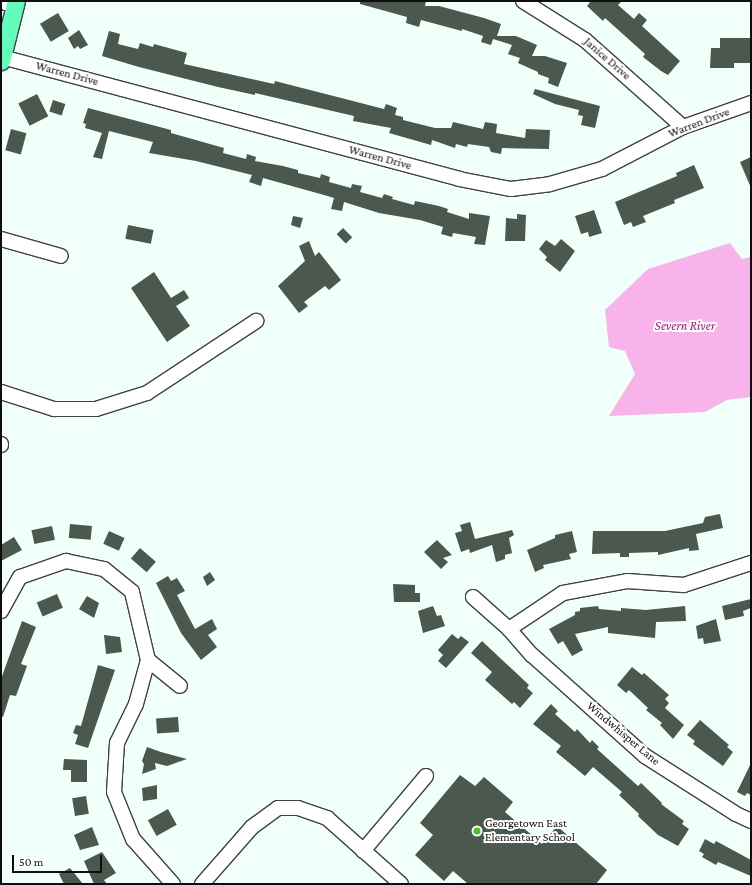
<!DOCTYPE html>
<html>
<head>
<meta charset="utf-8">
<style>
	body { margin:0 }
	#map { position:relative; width:752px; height:885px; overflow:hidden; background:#f0fff9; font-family:"Crimson Pro",serif }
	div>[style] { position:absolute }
	.water>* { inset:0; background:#f8b3eb }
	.building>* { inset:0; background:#4a584d; transform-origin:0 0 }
	.roads { filter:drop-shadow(1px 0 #414141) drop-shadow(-1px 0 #414141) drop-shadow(0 1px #414141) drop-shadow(0 -1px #414141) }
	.minor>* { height:14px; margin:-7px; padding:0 7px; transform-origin:7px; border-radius:7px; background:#fff }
	.major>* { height:17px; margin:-8.5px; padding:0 8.5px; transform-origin:8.5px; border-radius:8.5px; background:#62fdba }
	.dots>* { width:11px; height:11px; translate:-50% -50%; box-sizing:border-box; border:2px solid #fff; border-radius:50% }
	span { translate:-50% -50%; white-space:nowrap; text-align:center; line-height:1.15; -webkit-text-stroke:4px #fff; paint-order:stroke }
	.street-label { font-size:12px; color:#0e0e0e }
	.poi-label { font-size:12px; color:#0e0e0e }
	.left { translate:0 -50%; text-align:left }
	.water-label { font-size:13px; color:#a61281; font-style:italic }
	.frame { position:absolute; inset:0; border:2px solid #0e0e0e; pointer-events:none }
	.scale { position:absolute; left:12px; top:855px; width:90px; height:18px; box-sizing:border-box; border:2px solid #0e0e0e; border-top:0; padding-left:5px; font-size:12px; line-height:14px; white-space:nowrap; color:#0e0e0e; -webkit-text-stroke:3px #fff; paint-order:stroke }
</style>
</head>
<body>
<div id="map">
	<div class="water">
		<i style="clip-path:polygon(730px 243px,742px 259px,751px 257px,751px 397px,727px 400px,705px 412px,609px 416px,635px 374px,625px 351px,609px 347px,605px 310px,648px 269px)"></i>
	</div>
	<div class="building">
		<i style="clip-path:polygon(360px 1px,426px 1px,425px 6px,439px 6px,484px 18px,501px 24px,497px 36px,516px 36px,537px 45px,532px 56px,545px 56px,567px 63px,558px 87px,548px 83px,549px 78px,538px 74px,538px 72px,518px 63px,520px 58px,508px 54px,512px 45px,493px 39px,491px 45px,481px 42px,483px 36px,462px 29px,462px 31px,421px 20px,419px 27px,406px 23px,407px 17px,360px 4px)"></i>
		<i style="clip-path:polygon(591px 1px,622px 1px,618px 5px,634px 19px,639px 13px,647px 20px,642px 26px,680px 61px,668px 75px,661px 71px,643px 57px,645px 54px,605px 18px,603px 21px,587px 6px)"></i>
		<i style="left:58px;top:13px;width:21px;height:21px;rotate:59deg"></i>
		<i style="clip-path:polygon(79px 30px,88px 45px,80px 49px,78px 46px,74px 49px,68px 38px)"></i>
		<i style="clip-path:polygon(109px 31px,120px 34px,118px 44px,138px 49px,140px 43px,153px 47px,154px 44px,187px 53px,184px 64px,274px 84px,275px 81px,384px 109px,386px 104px,397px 108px,395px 115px,403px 117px,403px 120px,435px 128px,451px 128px,453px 122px,483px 129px,485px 122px,497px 124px,496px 133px,525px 138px,526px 129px,550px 130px,549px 149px,502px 148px,501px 154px,491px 152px,489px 147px,468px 144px,467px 147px,456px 144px,455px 148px,432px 140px,431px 145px,389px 133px,391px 128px,353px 121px,354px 116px,255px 93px,255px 95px,218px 87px,139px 67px,102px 56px)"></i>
		<i style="clip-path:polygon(720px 38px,750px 38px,750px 63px,734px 63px,734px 68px,710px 68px,711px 48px,720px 48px)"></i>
		<i style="clip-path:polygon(535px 89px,600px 106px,595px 128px,581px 125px,583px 116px,578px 115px,579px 110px,555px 104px,533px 94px)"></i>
		<i style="left:37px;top:94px;width:25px;height:21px;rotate:63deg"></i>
		<i style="left:53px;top:100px;width:13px;height:12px;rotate:18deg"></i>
		<i style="clip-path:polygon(88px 108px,171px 130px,171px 133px,224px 148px,223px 153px,246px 159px,247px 154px,256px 157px,255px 161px,283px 166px,298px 170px,298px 173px,320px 178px,321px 174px,330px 177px,329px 182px,351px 188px,352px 184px,362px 186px,360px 192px,382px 198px,384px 194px,393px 197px,392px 199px,414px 205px,415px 201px,439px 206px,448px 209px,447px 212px,469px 219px,469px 213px,490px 216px,485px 245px,474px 244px,476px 237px,453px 233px,452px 237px,441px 234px,443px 227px,420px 220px,379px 213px,344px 202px,342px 211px,331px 209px,334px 198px,324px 195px,263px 178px,261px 186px,249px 182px,252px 175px,196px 161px,149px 153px,153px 142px,109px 131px,102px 159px,93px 157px,102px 133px,85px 128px,86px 124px,83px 123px)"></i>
		<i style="left:11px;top:129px;width:16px;height:22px;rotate:15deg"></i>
		<i style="clip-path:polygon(751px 157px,751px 188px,740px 162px)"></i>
		<i style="clip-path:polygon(694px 165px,704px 188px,674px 200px,675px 203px,643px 216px,646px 222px,633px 227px,631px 222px,624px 225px,615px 202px,677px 176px,676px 173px)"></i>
		<i style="clip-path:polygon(594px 210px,602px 233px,589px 237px,588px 232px,581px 234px,575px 216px)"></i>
		<i style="clip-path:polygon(517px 214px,526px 215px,525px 241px,505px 241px,506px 218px,517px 219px)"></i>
		<i style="clip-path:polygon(293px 216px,303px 218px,300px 228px,291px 225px)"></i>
		<i style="left:128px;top:225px;width:26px;height:14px;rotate:11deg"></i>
		<i style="left:343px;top:228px;width:13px;height:9px;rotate:45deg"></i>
		<i style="clip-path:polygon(561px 239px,575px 251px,560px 272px,545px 260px,547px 257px,539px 249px,546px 240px,555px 246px)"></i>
		<i style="clip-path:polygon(309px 241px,315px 256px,319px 252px,341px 280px,329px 290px,325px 286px,304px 302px,308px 306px,299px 313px,278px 286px,305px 261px,299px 246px)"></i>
		<i style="clip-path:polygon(154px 272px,171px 298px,184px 290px,189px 298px,176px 306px,190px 326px,167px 342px,131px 288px)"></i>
		<i style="clip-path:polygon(720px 514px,723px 528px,696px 534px,699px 550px,689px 551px,689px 548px,658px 555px,658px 552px,629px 553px,629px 557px,620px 557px,620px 553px,592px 554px,593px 531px,665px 531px,703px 523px,705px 517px)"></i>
		<i style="clip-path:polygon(470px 522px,475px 539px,512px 530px,514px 535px,509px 538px,512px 553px,505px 555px,505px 559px,496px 562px,492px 545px,470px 553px,469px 549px,461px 552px,455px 533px,462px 531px,460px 525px)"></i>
		<i style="left:70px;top:524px;width:22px;height:14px;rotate:5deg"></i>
		<i style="left:52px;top:526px;width:14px;height:21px;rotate:78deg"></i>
		<i style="left:109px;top:531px;width:17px;height:14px;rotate:24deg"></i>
		<i style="clip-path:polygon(572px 531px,577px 552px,569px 554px,571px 559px,543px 565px,544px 568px,535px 572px,527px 550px,555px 538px,555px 535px)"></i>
		<i style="clip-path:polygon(14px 537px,22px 550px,1px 561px,1px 545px)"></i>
		<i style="clip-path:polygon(437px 540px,452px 555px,443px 558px,448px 562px,441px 569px,424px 552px)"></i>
		<i style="left:140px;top:548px;width:21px;height:14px;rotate:41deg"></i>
		<i style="clip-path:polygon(210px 572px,215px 580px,207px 586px,203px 577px)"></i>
		<i style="clip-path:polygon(168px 576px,171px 581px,177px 578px,185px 591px,177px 595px,195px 629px,212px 619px,217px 629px,208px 635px,217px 647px,201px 660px,181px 633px,156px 583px)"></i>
		<i style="clip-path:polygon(393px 584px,415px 585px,415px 593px,420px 593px,420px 602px,394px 602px)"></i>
		<i style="left:57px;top:594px;width:15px;height:22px;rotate:67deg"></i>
		<i style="clip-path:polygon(87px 596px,99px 603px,94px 618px,79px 609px)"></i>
		<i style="clip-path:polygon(751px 599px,751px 608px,743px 611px,744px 616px,725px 620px,722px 606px)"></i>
		<i style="clip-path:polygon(433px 606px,437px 616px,441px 615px,445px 626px,423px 633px,418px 611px)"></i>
		<i style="clip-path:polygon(598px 606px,599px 609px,621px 611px,621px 608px,646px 610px,685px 606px,686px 621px,656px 622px,655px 638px,608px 633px,608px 627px,575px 634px,583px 650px,572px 656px,563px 641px,558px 644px,549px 629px,575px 615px,575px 612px,580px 611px,580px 608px)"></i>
		<i style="clip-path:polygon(716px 619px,721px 641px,704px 644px,703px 638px,698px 639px,696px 626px)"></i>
		<i style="clip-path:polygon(22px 621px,36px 627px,21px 664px,27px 666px,16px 696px,10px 695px,3px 717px,1px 716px,1px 679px)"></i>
		<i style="clip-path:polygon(452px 634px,458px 639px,461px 636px,469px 642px,446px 668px,438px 661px,443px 655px,438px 650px)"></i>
		<i style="clip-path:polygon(104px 635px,120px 637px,122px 652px,106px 654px)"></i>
		<i style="clip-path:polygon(482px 641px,529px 685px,527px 688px,533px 693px,520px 708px,514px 702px,512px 704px,485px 680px,492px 672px,471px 653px)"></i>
		<i style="clip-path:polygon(98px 665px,115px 670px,88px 748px,75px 744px,78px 735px,73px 733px,76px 725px,81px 726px)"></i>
		<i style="clip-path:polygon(632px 667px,642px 675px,644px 673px,669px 695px,665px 699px,669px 703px,665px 708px,684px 725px,673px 739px,660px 725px,662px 723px,646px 710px,648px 708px,629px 690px,626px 693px,617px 685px)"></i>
		<i style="clip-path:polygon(551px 704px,558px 711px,555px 714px,575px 732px,577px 729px,590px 743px,592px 740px,599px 747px,597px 749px,638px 786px,641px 783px,662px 803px,661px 804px,684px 821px,682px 824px,689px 829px,678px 846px,658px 835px,638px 816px,639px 814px,619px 795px,622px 792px,593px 767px,585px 776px,556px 752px,561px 746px,533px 724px)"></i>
		<i style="left:178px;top:717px;width:15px;height:22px;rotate:86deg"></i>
		<i style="clip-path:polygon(700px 720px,729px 745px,727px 747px,733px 752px,723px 766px,693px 744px,695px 741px,687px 735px)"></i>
		<i style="clip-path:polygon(147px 747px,161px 752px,187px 759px,167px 766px,155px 763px,156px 769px,142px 774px,144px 764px,142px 761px)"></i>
		<i style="clip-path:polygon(64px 759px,87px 760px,87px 782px,71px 782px,71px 770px,63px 770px)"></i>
		<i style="clip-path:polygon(751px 763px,751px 795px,747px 793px,745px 796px,737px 792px)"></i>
		<i style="clip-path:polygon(460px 775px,475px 786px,484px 777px,513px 802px,505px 812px,542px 844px,557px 826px,607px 870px,596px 884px,468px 884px,453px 871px,444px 881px,415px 855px,433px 835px,420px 823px)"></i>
		<i style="clip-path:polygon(157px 785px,157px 799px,143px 801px,142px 788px)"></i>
		<i style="left:86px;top:796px;width:18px;height:14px;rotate:81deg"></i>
		<i style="left:168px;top:809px;width:18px;height:23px;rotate:61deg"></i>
		<i style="clip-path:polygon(92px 827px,99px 845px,80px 850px,74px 835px)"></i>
		<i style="clip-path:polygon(705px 839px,714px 844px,716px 841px,751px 860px,751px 876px,718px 862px,716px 865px,702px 857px,704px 854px,699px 851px)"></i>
		<i style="clip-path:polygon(102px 852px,116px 873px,104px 880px,107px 884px,94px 884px,84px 861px)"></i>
		<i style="clip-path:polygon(70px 868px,83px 884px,64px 884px,59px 874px)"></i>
	</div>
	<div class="roads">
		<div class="minor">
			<i style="left:523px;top:1px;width:73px;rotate:32.2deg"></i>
			<i style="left:585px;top:40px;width:131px;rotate:41.6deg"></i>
			<i style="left:1px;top:2px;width:14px;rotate:12deg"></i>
			<i style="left:2px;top:57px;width:473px;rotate:14.9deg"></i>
			<i style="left:459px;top:179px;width:53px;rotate:10.9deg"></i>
			<i style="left:511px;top:189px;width:39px;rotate:-7deg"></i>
			<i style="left:550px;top:184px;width:54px;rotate:-16.1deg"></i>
			<i style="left:602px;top:169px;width:91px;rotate:-27.4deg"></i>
			<i style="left:683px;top:127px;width:72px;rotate:-19.4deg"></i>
			<i style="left:1px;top:239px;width:62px;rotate:15.8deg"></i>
			<i style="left:1px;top:392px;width:56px;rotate:17.8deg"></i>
			<i style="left:54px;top:409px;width:42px"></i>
			<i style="left:96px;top:409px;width:53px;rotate:-17.4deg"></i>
			<i style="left:147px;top:393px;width:131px;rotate:-33.4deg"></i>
			<i style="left:1px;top:445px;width:1px;rotate:-90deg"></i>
			<i style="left:473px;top:597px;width:48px;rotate:41.6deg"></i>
			<i style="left:509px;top:629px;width:35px;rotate:49deg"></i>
			<i style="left:532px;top:655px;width:152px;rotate:41.8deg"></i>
			<i style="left:645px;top:756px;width:108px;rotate:32.5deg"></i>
			<i style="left:736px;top:814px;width:17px;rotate:25deg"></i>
			<i style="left:1px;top:611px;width:39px;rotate:-61deg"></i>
			<i style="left:20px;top:577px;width:49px;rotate:-19.2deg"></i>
			<i style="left:66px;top:561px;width:39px;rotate:12deg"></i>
			<i style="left:104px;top:569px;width:36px;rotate:39deg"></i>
			<i style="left:132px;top:592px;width:70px;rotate:76.8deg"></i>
			<i style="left:148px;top:660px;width:46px;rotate:105.3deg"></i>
			<i style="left:136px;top:704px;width:43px;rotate:116deg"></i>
			<i style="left:117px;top:743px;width:49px;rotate:93.5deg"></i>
			<i style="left:114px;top:792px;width:51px;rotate:68deg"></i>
			<i style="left:133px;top:839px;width:60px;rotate:48.4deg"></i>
			<i style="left:509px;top:629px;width:65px;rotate:-33.7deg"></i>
			<i style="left:563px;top:593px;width:65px;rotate:-10.6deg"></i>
			<i style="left:627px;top:581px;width:57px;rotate:4deg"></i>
			<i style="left:684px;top:585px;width:71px;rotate:-18.2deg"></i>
			<i style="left:148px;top:660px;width:41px;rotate:39.1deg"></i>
			<i style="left:363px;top:851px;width:98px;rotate:-50deg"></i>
			<i style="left:202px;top:884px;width:76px;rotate:-48.7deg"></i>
			<i style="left:252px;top:827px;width:32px;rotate:-36deg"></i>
			<i style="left:278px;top:808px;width:20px"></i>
			<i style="left:298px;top:808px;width:31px;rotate:19deg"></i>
			<i style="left:327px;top:818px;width:99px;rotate:41.7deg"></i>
		</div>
		<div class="major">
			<i style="left:1px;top:61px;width:62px;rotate:-76deg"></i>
		</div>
	</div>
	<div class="dots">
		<i style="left:477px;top:831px;background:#47c421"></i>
	</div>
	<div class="street-label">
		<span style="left:607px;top:59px;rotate:41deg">Janice Drive</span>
		<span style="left:67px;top:74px;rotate:15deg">Warren Drive</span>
		<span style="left:699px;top:123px;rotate:-21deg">Warren Drive</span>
		<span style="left:380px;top:158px;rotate:15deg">Warren Drive</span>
		<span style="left:623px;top:734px;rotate:40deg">Windwhisper Lane</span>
	</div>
	<div class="poi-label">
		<span class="left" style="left:485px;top:831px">Georgetown East<br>Elementary School</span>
	</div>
	<div class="water-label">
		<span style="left:685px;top:326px">Severn River</span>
	</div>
	<div class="frame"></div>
	<div class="scale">50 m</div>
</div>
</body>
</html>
